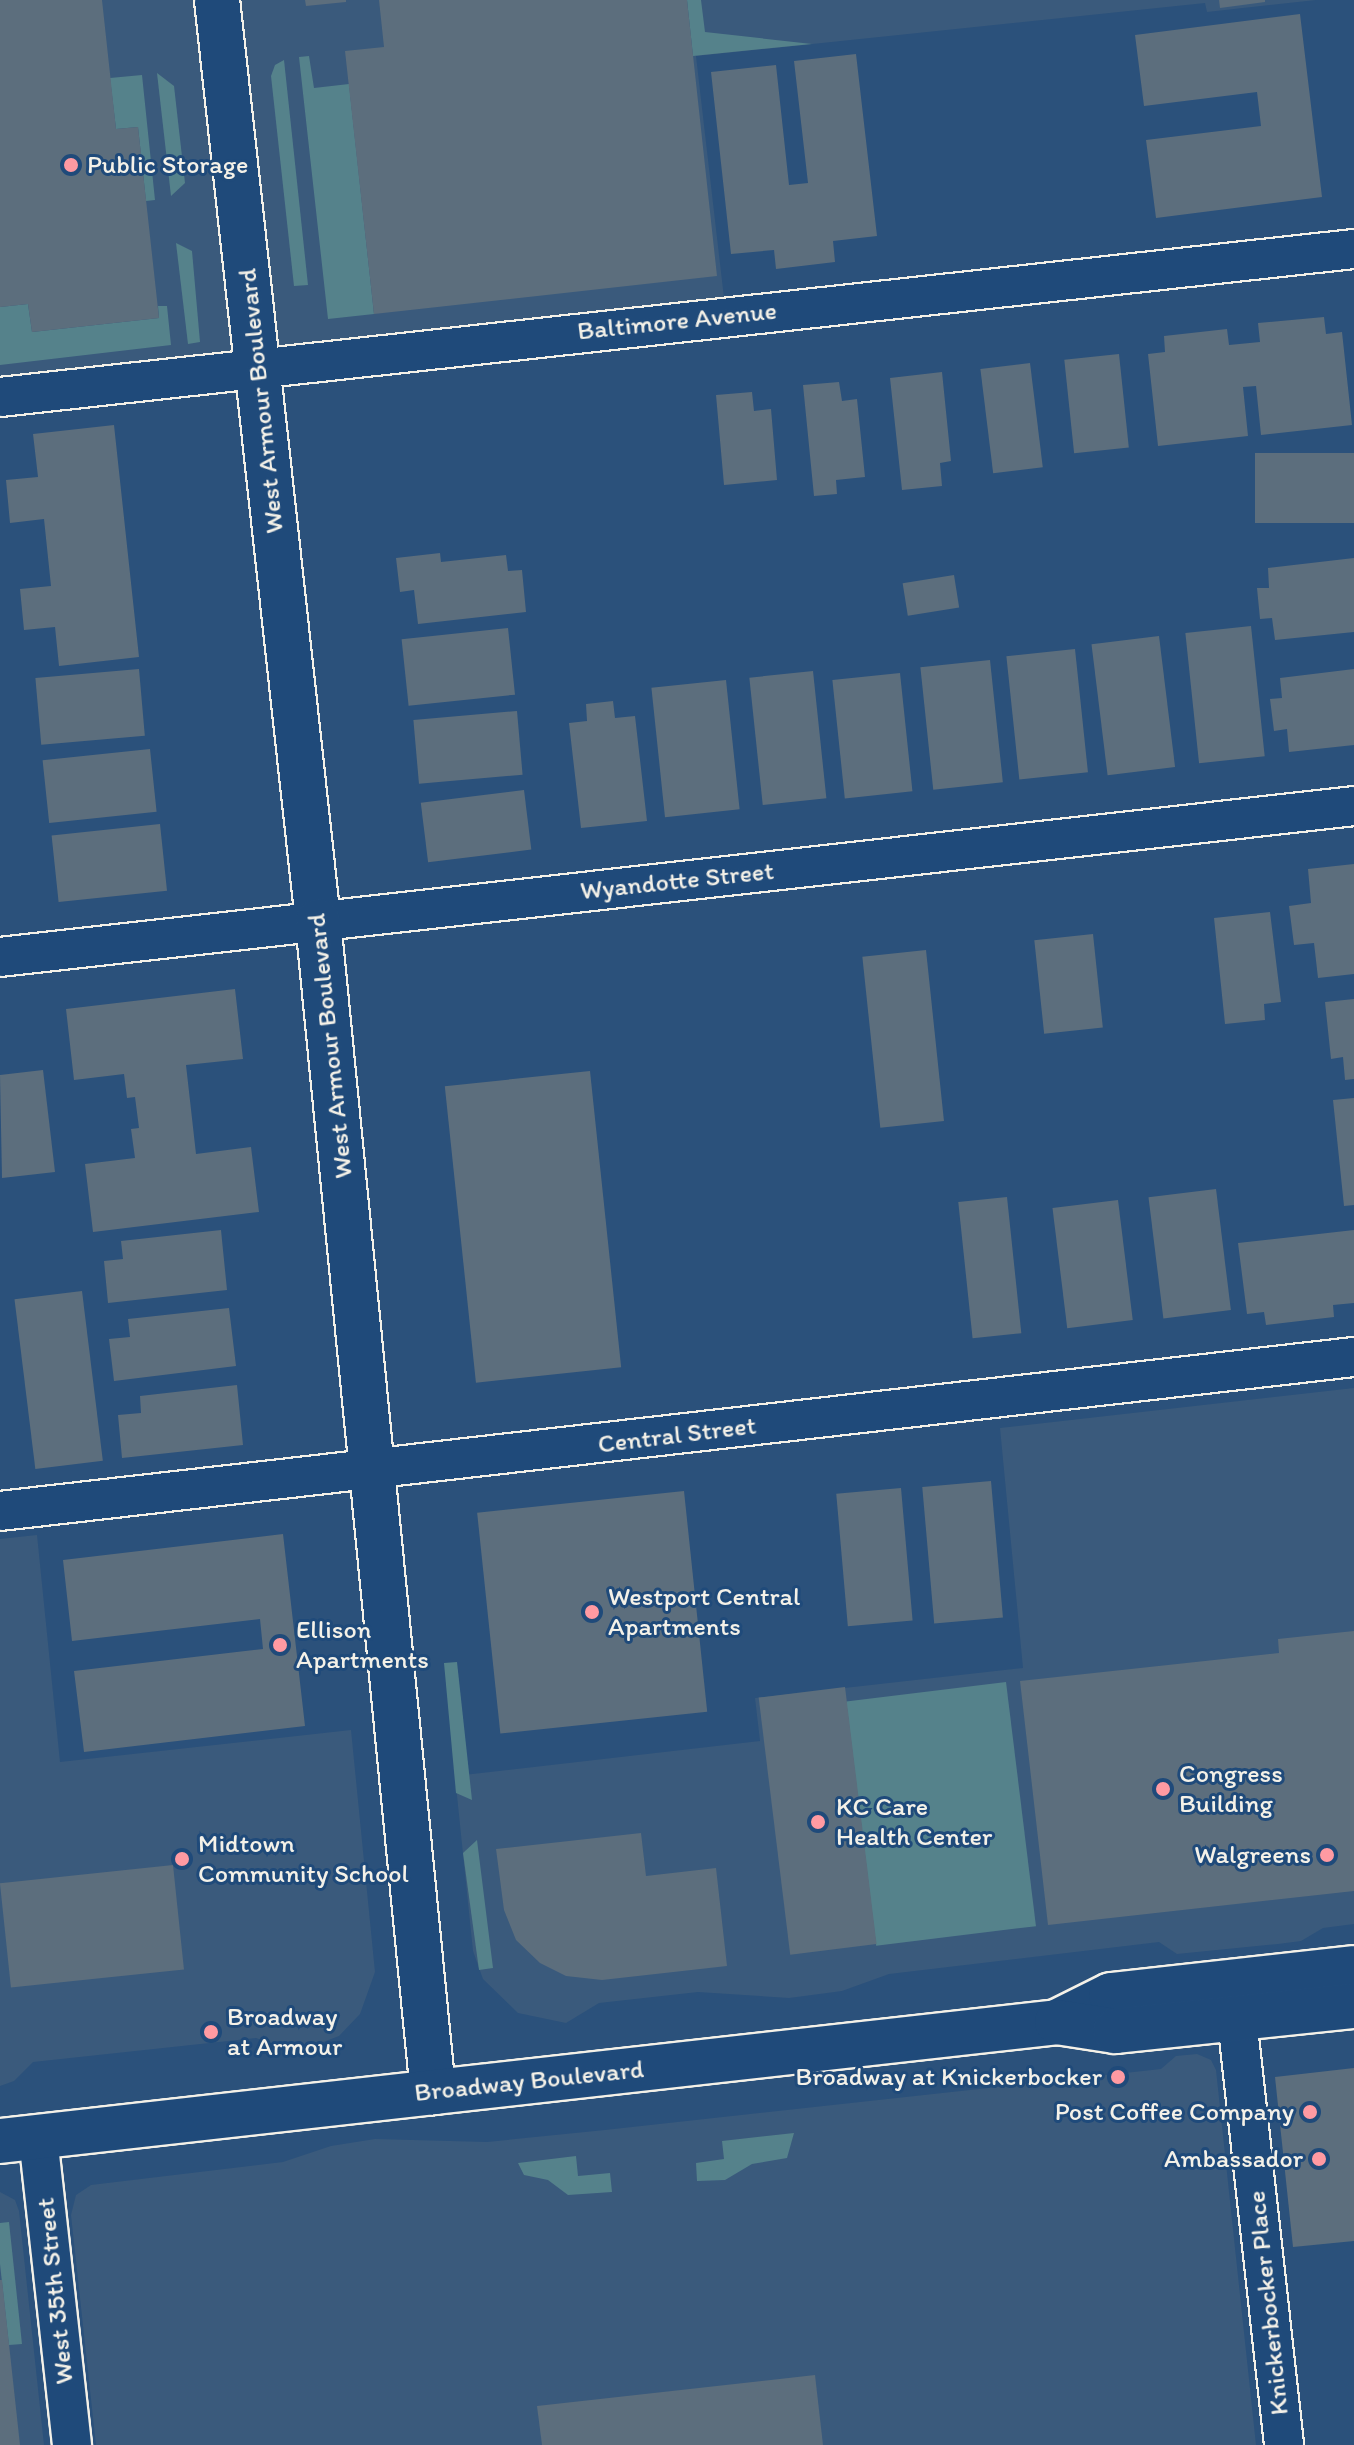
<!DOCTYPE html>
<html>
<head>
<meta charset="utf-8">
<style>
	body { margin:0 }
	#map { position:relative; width:1354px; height:2445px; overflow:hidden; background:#2b517b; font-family:Itim,sans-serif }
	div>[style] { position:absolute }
	.built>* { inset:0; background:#3a5a7c }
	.green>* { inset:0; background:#55828b; transform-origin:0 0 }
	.building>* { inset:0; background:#5c6e7d; transform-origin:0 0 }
	.roads { filter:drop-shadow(2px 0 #f4f1e8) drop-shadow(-2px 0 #f4f1e8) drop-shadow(0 2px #f4f1e8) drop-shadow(0 -2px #f4f1e8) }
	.minor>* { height:38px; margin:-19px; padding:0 19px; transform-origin:19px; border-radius:19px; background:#1f4a7a }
	.secondary>* { height:44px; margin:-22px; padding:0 22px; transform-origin:22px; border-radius:22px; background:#1f4a7a }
	.dots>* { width:22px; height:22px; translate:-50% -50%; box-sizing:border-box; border:4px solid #1f4a7a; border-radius:50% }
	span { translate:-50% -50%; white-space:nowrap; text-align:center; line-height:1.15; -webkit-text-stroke:6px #1f4a7a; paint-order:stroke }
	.poi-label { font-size:26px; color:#f4f1e8 }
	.left { translate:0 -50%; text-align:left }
	.right { translate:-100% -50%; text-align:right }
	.street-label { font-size:26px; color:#f4f1e8 }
</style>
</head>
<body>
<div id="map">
	<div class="built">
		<i style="clip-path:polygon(0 0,1316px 0,1207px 12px,1205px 3px,696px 56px,724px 298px,0 382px)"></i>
		<i style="clip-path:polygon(1354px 1388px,1354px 1924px,1323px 1928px,1301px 1941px,1278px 1944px,1177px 1954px,1159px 1942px,889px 1974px,842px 1991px,789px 1998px,698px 1992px,599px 2003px,566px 2023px,518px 2013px,483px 1979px,473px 1951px,455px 1776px,760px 1741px,755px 1698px,1023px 1668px,1000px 1428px)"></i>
		<i style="clip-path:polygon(37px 1535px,60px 1762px,351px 1730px,375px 1972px,360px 2014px,339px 2036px,297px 2052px,256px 2038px,33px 2062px,14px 2081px,0 2086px,0 1539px)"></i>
		<i style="clip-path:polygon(1197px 2054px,1211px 2060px,1216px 2070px,1256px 2445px,96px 2445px,71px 2215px,76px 2195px,91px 2185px,283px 2162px,331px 2146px,375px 2139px,487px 2142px,605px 2130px,1161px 2069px,1176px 2056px)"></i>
		<i style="clip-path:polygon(0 2192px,15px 2200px,19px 2211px,44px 2445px,0 2445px)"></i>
	</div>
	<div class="green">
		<i style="clip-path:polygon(687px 0,701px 0,705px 32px,812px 44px,693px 56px)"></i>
		<i style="clip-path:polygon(309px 56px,314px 88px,349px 84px,374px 314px,328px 319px,299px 57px)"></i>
		<i style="clip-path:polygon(284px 60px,308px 285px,294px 286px,271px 76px,275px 65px)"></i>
		<i style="clip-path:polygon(157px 73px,174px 86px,185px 183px,171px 196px)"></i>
		<i style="clip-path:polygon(142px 75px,155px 200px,146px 201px,138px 127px,116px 129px,110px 78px)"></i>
		<i style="clip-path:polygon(176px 243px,192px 251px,200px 342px,188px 344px)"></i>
		<i style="clip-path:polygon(28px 304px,32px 332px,159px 318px,158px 306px,167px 306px,171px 345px,0 365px,0 307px)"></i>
		<i style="clip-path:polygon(457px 1662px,472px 1800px,456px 1793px,444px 1663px)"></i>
		<i style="left:1006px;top:1682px;width:246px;height:161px;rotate:83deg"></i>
		<i style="clip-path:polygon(477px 1840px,493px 1968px,479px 1970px,463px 1853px)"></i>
		<i style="clip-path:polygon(794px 2133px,787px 2158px,752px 2164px,725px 2180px,697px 2181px,696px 2163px,724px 2159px,722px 2141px)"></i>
		<i style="clip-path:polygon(576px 2156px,578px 2176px,610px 2173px,612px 2192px,568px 2195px,548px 2180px,524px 2175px,518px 2163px)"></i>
		<i style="clip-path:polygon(9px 2222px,22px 2344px,9px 2345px,0 2264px,0 2223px)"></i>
	</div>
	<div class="building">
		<i style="clip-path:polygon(0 0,102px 0,116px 129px,138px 127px,159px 318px,32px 332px,28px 304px,0 307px)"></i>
		<i style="clip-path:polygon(305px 0,346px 0,346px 2px,306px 6px)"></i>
		<i style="clip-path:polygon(379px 0,687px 0,717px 276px,374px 314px,345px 51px,384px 47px)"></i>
		<i style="clip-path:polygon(1219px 0,1265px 0,1265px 2px,1220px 8px)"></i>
		<i style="clip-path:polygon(1300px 14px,1322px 197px,1156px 218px,1146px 140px,1261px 126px,1257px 92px,1144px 106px,1135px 35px)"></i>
		<i style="clip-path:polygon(856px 54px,877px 236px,833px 241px,835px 262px,776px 269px,774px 250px,731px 254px,711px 72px,776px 65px,789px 185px,808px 183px,794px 61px)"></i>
		<i style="clip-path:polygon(1324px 317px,1326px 334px,1342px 332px,1352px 425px,1261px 435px,1256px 386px,1243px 387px,1248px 436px,1158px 446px,1148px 354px,1165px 352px,1164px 336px,1227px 329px,1229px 345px,1260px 342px,1258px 323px)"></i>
		<i style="left:1119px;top:354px;width:94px;height:55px;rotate:84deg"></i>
		<i style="left:1030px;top:363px;width:105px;height:50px;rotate:83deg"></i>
		<i style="clip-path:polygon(942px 372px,951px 461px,940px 463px,942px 486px,902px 490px,890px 378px)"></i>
		<i style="clip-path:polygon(839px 382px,842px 401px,857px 399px,865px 477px,836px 480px,837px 494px,814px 496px,803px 385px)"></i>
		<i style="clip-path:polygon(752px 392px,754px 411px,771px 409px,777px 480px,724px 485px,716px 395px)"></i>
		<i style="clip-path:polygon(114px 425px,139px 657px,59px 666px,55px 627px,24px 630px,20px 589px,51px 586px,44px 519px,10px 523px,6px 480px,38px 477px,33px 434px)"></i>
		<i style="left:1354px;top:453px;width:70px;height:99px;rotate:90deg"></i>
		<i style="clip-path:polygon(440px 553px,441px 562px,506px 555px,508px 571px,522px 570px,526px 612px,418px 624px,414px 590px,400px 592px,396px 558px)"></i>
		<i style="clip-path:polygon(1354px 558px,1354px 632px,1275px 640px,1272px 618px,1260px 619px,1257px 588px,1269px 588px,1268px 568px)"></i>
		<i style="left:954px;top:575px;width:33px;height:52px;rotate:81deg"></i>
		<i style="left:1251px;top:626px;width:131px;height:66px;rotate:84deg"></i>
		<i style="left:508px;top:628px;width:67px;height:107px;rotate:84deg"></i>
		<i style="left:1159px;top:636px;width:132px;height:68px;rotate:83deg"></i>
		<i style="left:1075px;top:649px;width:124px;height:69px;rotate:84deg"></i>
		<i style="left:990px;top:660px;width:123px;height:70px;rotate:84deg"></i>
		<i style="left:139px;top:669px;width:67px;height:104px;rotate:85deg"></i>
		<i style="clip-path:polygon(1354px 669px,1354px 745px,1289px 752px,1287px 729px,1274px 731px,1270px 699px,1282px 698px,1280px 678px)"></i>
		<i style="left:813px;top:671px;width:128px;height:64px;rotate:84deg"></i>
		<i style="left:900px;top:673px;width:119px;height:68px;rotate:84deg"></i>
		<i style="left:726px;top:680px;width:130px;height:75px;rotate:84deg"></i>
		<i style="clip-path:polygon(613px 701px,615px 718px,635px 716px,647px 821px,581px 828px,569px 723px,587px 721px,586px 704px)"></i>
		<i style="left:517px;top:711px;width:64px;height:104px;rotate:85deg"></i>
		<i style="left:150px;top:749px;width:63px;height:108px;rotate:84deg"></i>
		<i style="left:524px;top:790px;width:60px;height:104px;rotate:83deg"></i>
		<i style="left:160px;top:824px;width:67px;height:109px;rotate:84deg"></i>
		<i style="clip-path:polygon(1354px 864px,1354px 974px,1318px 978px,1314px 943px,1294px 945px,1289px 906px,1311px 903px,1308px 869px)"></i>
		<i style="clip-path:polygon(1270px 912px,1281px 1002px,1264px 1004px,1265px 1020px,1225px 1024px,1214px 918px)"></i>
		<i style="left:1093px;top:934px;width:94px;height:59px;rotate:84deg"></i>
		<i style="left:926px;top:950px;width:172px;height:64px;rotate:84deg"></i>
		<i style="clip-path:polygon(235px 989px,243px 1059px,186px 1065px,196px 1154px,251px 1147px,259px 1212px,93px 1232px,85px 1164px,135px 1158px,131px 1129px,139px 1128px,135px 1097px,127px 1098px,124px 1074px,74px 1080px,66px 1009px)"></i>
		<i style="clip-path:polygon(1354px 999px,1354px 1079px,1345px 1080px,1343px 1057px,1331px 1059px,1325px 1002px)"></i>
		<i style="clip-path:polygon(43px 1070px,55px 1172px,2px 1178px,0 1075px)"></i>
		<i style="left:590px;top:1071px;width:298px;height:146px;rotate:84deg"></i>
		<i style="clip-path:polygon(1354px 1098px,1354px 1205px,1344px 1206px,1333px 1100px)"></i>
		<i style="left:1216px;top:1189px;width:122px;height:68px;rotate:83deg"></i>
		<i style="left:1007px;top:1197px;width:137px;height:49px;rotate:84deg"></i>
		<i style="left:1118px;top:1200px;width:121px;height:66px;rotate:83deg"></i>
		<i style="clip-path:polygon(221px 1230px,227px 1290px,108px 1303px,104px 1261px,123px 1259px,121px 1241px)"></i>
		<i style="clip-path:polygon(1354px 1230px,1354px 1303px,1333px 1305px,1334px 1317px,1266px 1325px,1264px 1312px,1247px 1314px,1238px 1243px)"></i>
		<i style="left:82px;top:1291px;width:171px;height:68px;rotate:83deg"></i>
		<i style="clip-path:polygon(229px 1308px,236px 1366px,114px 1381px,109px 1339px,130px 1337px,128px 1319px)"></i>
		<i style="clip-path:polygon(237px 1385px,243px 1445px,122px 1458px,118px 1415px,141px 1413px,140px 1396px)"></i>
		<i style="left:991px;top:1481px;width:137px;height:69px;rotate:85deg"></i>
		<i style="left:901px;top:1488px;width:133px;height:65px;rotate:85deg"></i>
		<i style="left:684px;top:1491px;width:222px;height:208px;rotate:84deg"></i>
		<i style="clip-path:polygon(283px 1534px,305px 1726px,84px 1752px,74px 1671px,263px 1649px,260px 1619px,72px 1641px,63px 1560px)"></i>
		<i style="clip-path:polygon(1354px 1631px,1354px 1891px,1048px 1925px,1020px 1681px,1279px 1653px,1278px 1639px)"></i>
		<i style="left:845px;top:1687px;width:259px;height:87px;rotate:83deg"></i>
		<i style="clip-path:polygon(641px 1833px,646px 1876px,716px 1868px,727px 1966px,602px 1980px,566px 1976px,540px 1963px,516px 1940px,504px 1910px,496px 1849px)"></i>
		<i style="left:173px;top:1865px;width:105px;height:174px;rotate:84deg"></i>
		<i style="clip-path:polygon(1354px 2068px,1354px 2241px,1293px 2247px,1275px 2077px)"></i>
		<i style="clip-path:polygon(0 2280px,2px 2280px,20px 2445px,0 2445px)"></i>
		<i style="clip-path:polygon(815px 2375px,823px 2445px,542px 2445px,537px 2406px)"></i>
	</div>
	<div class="roads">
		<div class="minor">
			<i style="left:0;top:397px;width:1362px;rotate:-6.24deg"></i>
			<i style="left:0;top:957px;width:1362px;rotate:-6.36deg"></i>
			<i style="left:0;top:1511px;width:1363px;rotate:-6.49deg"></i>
			<i style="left:1237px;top:2019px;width:429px;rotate:83.7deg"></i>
			<i style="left:38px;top:2137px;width:310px;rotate:83.7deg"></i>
		</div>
		<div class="secondary">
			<i style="left:217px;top:0;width:927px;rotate:83.74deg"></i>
			<i style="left:318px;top:921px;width:1177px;rotate:84.39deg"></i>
			<i style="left:1057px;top:2022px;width:60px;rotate:-26.6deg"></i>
			<i style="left:1111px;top:1995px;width:244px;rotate:-6.3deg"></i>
			<i style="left:0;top:2141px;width:1064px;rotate:-6.42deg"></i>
			<i style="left:1057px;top:2022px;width:59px;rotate:8.8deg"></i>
			<i style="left:1115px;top:2031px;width:240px;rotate:-6deg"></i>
		</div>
	</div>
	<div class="dots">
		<i style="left:71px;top:165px;background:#ff9aa2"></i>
		<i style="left:592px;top:1612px;background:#ff9aa2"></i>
		<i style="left:280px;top:1645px;background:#ff9aa2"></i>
		<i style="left:1163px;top:1789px;background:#ff9aa2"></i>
		<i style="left:818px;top:1822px;background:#ff9aa2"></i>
		<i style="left:1327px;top:1855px;background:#ff9aa2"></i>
		<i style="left:182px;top:1859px;background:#ff9aa2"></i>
		<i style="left:211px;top:2032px;background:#ff9aa2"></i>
		<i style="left:1118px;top:2077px;background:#ff9aa2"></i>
		<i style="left:1310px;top:2112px;background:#ff9aa2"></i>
		<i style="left:1319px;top:2159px;background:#ff9aa2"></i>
	</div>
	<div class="poi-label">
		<span class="left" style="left:87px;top:165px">Public Storage</span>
		<span class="left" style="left:608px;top:1612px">Westport Central<br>Apartments</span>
		<span class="left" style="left:296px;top:1645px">Ellison<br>Apartments</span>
		<span class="left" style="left:1179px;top:1789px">Congress<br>Building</span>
		<span class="left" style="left:836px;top:1822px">KC Care<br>Health Center</span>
		<span class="left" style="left:198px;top:1859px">Midtown<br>Community School</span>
		<span class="right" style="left:1311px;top:1855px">Walgreens</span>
		<span class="left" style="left:227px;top:2032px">Broadway<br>at Armour</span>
		<span class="right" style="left:1102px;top:2077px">Broadway at Knickerbocker</span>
		<span class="right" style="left:1294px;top:2112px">Post Coffee Company</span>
		<span class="right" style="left:1303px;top:2159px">Ambassador</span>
	</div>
	<div class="street-label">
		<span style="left:677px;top:321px;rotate:-6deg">Baltimore Avenue</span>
		<span style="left:261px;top:401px;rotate:-96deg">West Armour Boulevard</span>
		<span style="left:677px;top:881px;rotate:-6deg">Wyandotte Street</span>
		<span style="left:330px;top:1046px;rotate:-96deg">West Armour Boulevard</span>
		<span style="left:677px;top:1435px;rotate:-7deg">Central Street</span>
		<span style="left:529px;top:2081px;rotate:-6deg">Broadway Boulevard</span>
		<span style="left:55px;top:2291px;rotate:-96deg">West 35th Street</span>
		<span style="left:1268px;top:2303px;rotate:-96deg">Knickerbocker Place</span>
	</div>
</div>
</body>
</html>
